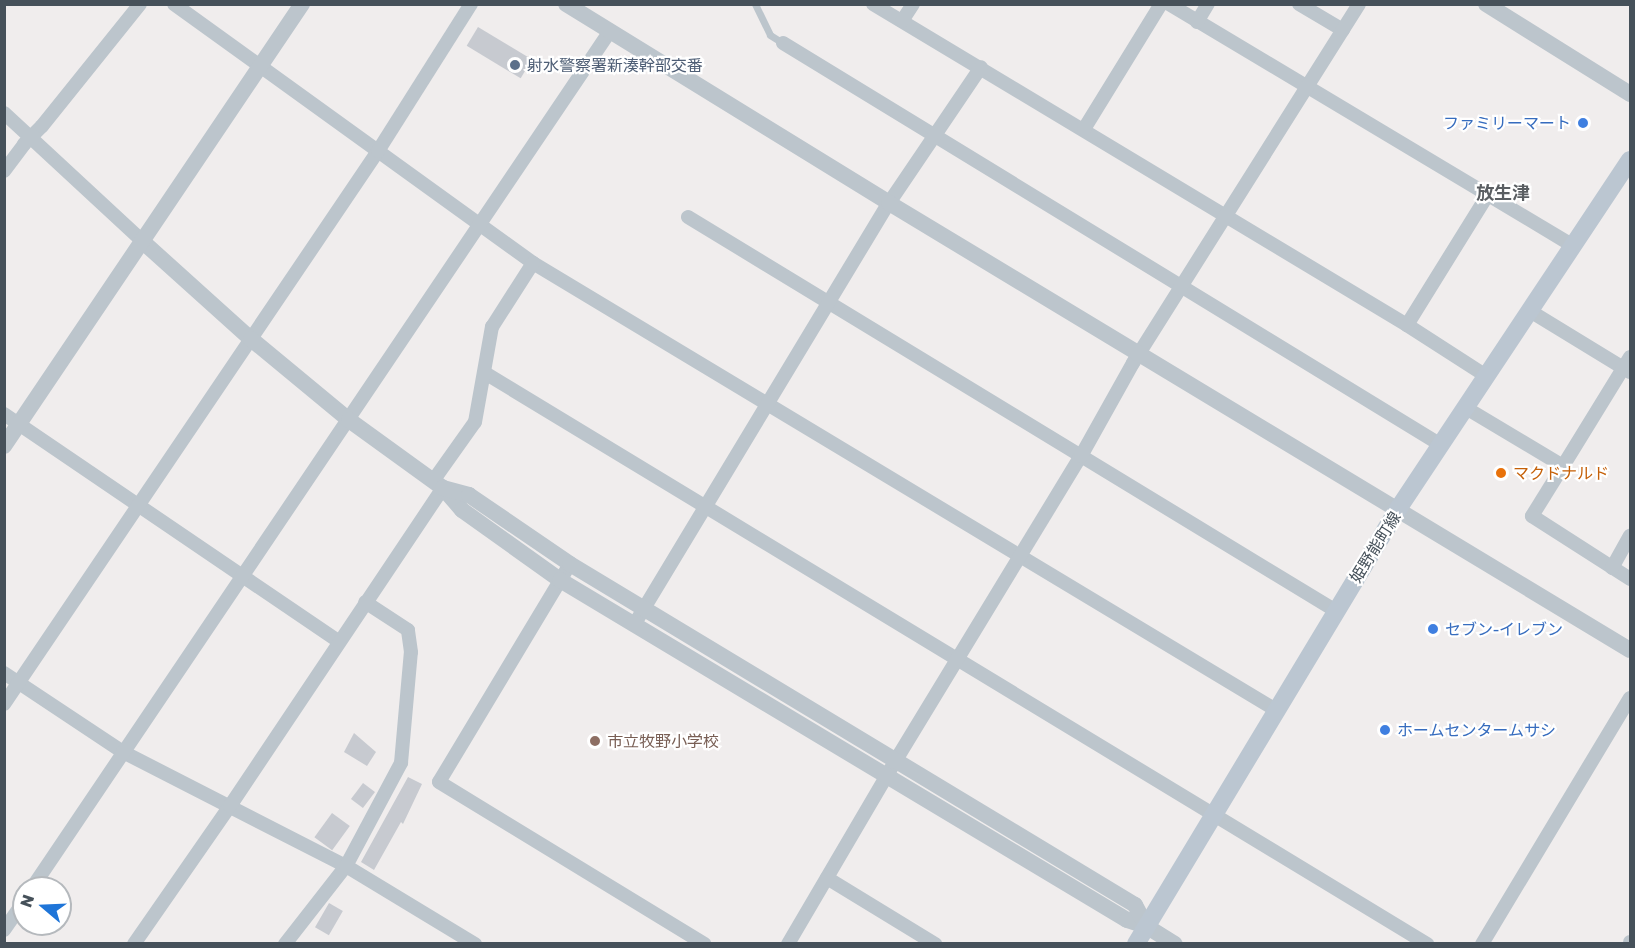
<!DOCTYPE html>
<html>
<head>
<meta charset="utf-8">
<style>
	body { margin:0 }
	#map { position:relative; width:1635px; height:948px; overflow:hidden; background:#f0eded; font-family:"Golos Text","Noto Sans JP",sans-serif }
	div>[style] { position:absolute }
	.building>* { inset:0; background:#c7cad0; transform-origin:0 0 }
	.service>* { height:7px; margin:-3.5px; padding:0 3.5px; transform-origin:3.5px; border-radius:3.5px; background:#bcc5cc }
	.minor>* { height:14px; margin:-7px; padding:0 7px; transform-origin:7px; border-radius:7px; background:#bcc5cc }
	.tertiary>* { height:16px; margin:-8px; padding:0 8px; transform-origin:8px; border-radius:8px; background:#bcc5cc }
	.secondary>* { height:18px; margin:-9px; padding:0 9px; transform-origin:9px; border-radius:9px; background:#bbc6d1 }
	.dots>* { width:16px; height:16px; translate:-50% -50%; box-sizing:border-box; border:3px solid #fff; border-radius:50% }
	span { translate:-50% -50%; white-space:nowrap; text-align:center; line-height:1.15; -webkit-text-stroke:4.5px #fff; paint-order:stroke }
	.service-label { font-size:16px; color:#4e5e75 }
	.left { translate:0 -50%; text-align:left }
	.shop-label { font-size:16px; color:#366cbe }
	.right { translate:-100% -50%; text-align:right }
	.food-label { font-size:16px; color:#c56008 }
	.street-label { font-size:16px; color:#46515a }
	.education-label { font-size:16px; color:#785e54 }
	.neighbourhood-label { font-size:18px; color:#5a5e62; font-weight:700 }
	.frame { position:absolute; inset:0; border:6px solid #46515a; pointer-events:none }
	.north { position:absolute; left:12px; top:876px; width:60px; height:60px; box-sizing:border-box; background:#fff; border:2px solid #b5b9bd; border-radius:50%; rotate:289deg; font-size:16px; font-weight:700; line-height:24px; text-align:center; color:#46515a }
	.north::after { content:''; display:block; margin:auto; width:21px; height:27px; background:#1f75d8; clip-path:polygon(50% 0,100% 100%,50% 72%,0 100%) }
</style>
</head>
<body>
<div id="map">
	<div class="building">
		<i style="left:478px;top:27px;width:63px;height:22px;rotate:31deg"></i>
		<i style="clip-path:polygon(354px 733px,376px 752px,367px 766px,344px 752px)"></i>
		<i style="clip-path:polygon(408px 777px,422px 784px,403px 824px,401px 822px,374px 870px,361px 862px)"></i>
		<i style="left:363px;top:783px;width:15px;height:20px;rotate:37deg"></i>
		<i style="left:332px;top:813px;width:22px;height:30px;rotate:36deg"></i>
		<i style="left:329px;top:903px;width:16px;height:28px;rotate:30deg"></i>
	</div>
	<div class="service">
		<i style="left:755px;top:4px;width:34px;rotate:64deg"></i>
		<i style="left:770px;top:35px;width:15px;rotate:32deg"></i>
	</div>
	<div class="minor">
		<i style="left:174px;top:4px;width:443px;rotate:35.8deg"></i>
		<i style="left:533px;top:263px;width:867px;rotate:31.03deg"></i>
		<i style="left:873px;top:4px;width:623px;rotate:31.01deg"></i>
		<i style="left:1407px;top:325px;width:94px;rotate:32.8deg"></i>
		<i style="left:1169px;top:4px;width:471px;rotate:30.9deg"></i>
		<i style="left:1299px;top:4px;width:51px;rotate:30.6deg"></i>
		<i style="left:902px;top:21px;width:20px;rotate:-57deg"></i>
		<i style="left:1197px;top:22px;width:21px;rotate:-59deg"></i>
		<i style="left:783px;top:43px;width:771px;rotate:31.42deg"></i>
		<i style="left:4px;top:113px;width:188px;rotate:42.8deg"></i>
		<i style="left:1084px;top:129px;width:147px;rotate:-58.4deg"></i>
		<i style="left:4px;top:171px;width:34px;rotate:-53deg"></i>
		<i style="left:24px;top:144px;width:25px;rotate:-45deg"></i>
		<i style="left:42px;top:126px;width:156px;rotate:-51.2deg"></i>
		<i style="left:688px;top:217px;width:758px;rotate:31.3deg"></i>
		<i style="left:1530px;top:311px;width:117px;rotate:31.4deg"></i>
		<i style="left:1407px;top:325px;width:152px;rotate:-58.2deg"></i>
		<i style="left:485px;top:373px;width:1102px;rotate:31.22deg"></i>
		<i style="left:1466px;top:408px;width:113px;rotate:30.9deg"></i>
		<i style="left:1563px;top:466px;width:59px;rotate:121.8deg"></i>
		<i style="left:1532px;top:516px;width:117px;rotate:32.7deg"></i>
		<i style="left:4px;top:414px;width:404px;rotate:34.2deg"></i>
		<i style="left:1563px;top:466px;width:128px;rotate:-58.4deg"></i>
		<i style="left:433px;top:481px;width:72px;rotate:-54.6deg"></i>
		<i style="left:475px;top:422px;width:97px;rotate:-79.9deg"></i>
		<i style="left:492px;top:327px;width:76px;rotate:-57.4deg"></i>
		<i style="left:570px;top:564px;width:254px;rotate:121deg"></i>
		<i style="left:439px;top:782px;width:311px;rotate:31.4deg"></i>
		<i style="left:1612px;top:568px;width:37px;rotate:-61deg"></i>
		<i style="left:634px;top:625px;width:493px;rotate:-58.9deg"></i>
		<i style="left:889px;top:203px;width:164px;rotate:-55.9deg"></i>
		<i style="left:4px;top:673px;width:143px;rotate:33.6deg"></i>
		<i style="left:123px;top:752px;width:250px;rotate:27.1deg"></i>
		<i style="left:346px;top:866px;width:151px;rotate:31.2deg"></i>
		<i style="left:4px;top:704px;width:668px;rotate:-55.93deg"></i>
		<i style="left:378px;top:151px;width:174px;rotate:-57.7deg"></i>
		<i style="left:827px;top:878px;width:127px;rotate:31.4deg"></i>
		<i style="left:32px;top:888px;width:1034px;rotate:-56deg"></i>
		<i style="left:4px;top:930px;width:35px;rotate:-55deg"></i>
		<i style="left:134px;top:944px;width:168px;rotate:-55.2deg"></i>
		<i style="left:230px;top:806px;width:383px;rotate:-56.2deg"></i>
		<i style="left:285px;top:944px;width:99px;rotate:-52deg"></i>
		<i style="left:346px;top:866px;width:117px;rotate:-61.9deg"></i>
		<i style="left:401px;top:763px;width:111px;rotate:-84.9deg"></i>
		<i style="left:411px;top:652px;width:22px;rotate:-98deg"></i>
		<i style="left:408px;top:630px;width:51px;rotate:-146.9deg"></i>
		<i style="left:788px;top:944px;width:219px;rotate:-59.6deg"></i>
		<i style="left:899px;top:755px;width:350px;rotate:-58.7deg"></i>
		<i style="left:1081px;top:456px;width:107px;rotate:-60.8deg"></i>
		<i style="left:1133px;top:363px;width:424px;rotate:-57.8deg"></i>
		<i style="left:1482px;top:944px;width:287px;rotate:-59deg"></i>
		<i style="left:1630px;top:944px;width:2px;rotate:-90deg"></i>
	</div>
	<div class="tertiary">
		<i style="left:566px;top:4px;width:379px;rotate:31.6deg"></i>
		<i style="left:889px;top:203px;width:865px;rotate:31.1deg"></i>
		<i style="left:1486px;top:4px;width:170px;rotate:32deg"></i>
		<i style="left:142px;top:241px;width:147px;rotate:42deg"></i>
		<i style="left:251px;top:339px;width:127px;rotate:39.6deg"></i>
		<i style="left:349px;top:420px;width:116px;rotate:35.9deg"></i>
		<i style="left:443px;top:488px;width:29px;rotate:49deg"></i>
		<i style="left:462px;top:510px;width:120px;rotate:35.5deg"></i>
		<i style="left:560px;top:580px;width:661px;rotate:30.95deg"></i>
		<i style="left:1127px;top:920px;width:20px;rotate:18deg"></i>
		<i style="left:1146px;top:926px;width:34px;rotate:32deg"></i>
		<i style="left:4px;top:446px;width:533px;rotate:-56.01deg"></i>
		<i style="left:443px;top:488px;width:27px;rotate:15deg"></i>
		<i style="left:469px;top:495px;width:122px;rotate:34.3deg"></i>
		<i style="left:570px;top:564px;width:660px;rotate:31.11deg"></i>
		<i style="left:1135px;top:905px;width:24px;rotate:62deg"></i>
	</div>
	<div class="secondary">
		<i style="left:1136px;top:944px;width:508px;rotate:-58.94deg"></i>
		<i style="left:1398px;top:509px;width:419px;rotate:-56.4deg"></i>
	</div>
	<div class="dots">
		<i style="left:515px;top:65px;background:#5c6f8a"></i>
		<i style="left:1583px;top:123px;background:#3f7fe0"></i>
		<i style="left:1501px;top:473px;background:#e8710a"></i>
		<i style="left:1433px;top:629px;background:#3f7fe0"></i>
		<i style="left:1385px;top:730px;background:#3f7fe0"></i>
		<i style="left:595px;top:741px;background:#8d6e63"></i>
	</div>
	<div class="service-label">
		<span class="left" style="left:527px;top:65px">射水警察署新湊幹部交番</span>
	</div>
	<div class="shop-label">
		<span class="right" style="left:1571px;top:123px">ファミリーマート</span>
		<span class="left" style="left:1445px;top:629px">セブン-イレブン</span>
		<span class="left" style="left:1397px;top:730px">ホームセンタームサシ</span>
	</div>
	<div class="food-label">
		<span class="left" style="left:1513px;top:473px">マクドナルド</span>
	</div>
	<div class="street-label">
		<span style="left:1375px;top:547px;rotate:-58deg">姫野能町線</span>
	</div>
	<div class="education-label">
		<span class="left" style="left:607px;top:741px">市立牧野小学校</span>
	</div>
	<div class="neighbourhood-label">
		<span style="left:1503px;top:192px">放生津</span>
	</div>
	<div class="frame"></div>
	<div class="north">N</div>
</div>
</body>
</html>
